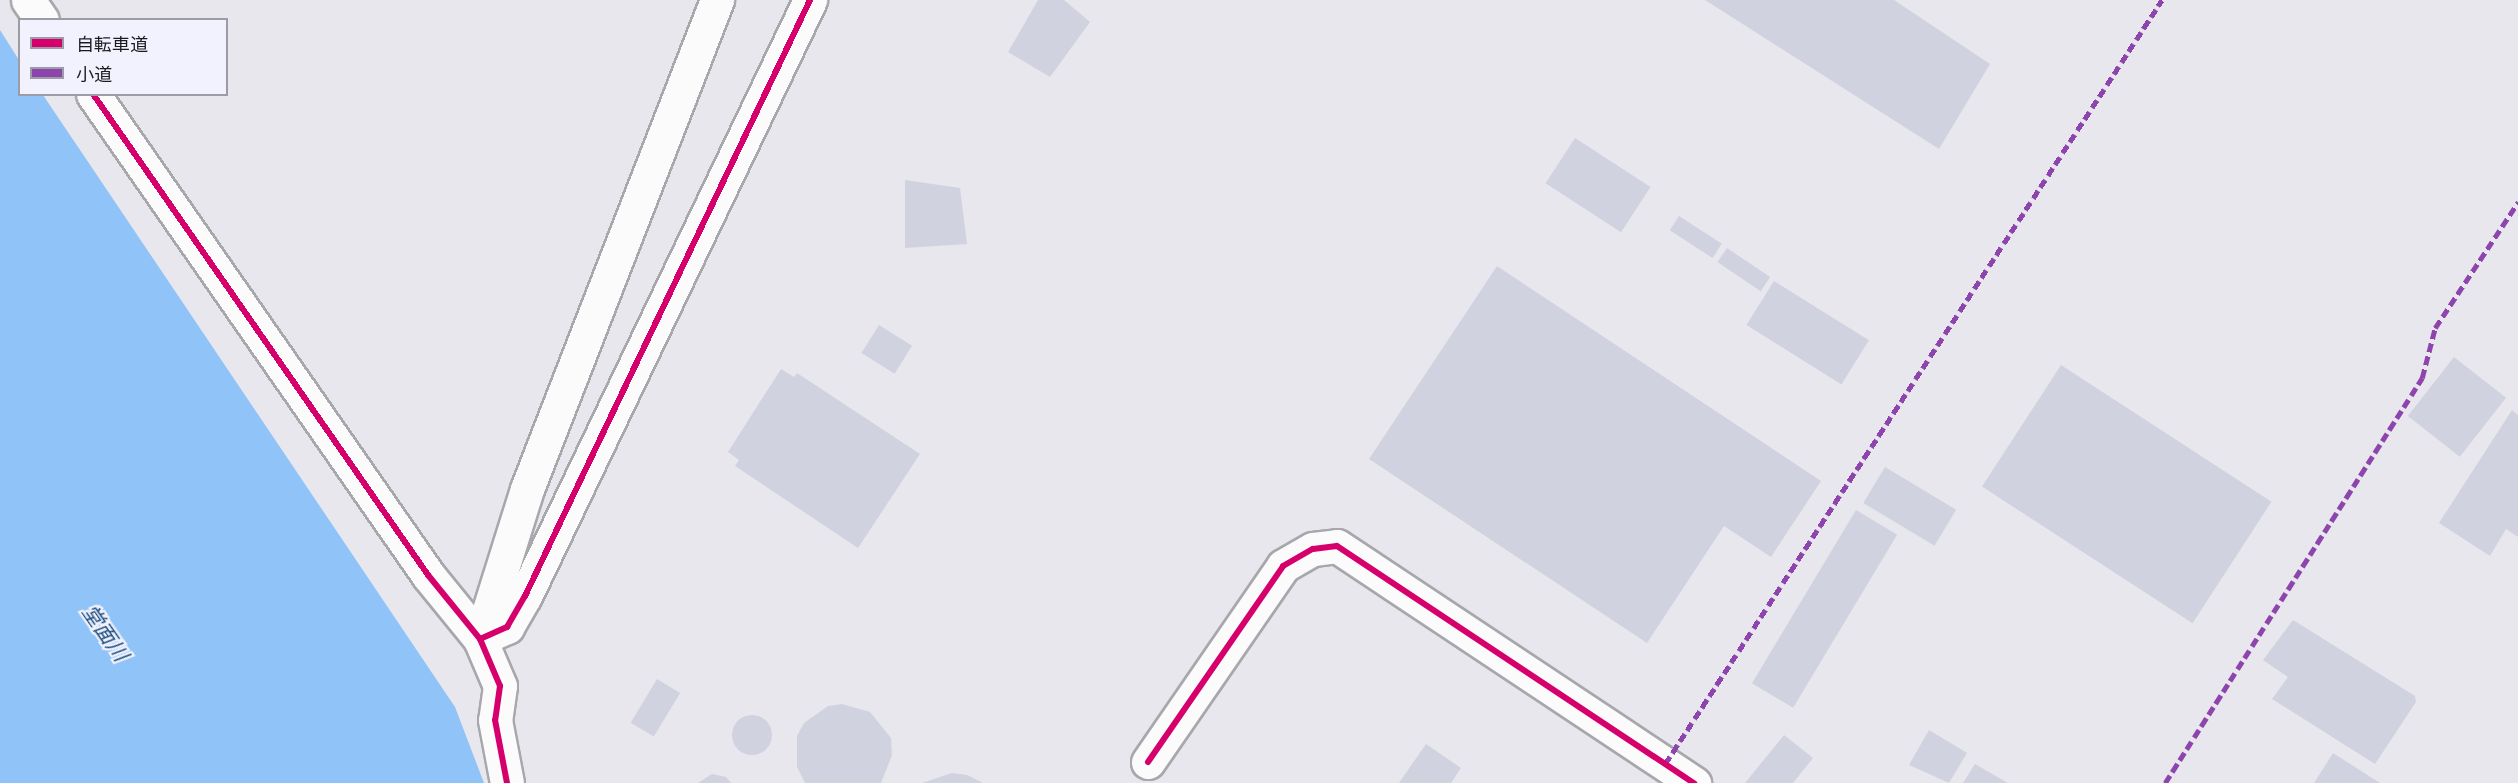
<!DOCTYPE html>
<html>
<head>
<meta charset="utf-8">
<style>
	body { margin:0 }
	#map { position:relative; width:2518px; height:783px; overflow:hidden; background:#e7e7ed; font-family:"DM Sans","Noto Sans JP",sans-serif }
	div>[style] { position:absolute }
	.water>* { inset:0; background:#90c3f8 }
	.building>* { inset:0; background:#d1d2df; transform-origin:0 0 }
	.round { border-radius:50% }
	.roads { filter:drop-shadow(2px 0 #a7a7ac) drop-shadow(-2px 0 #a7a7ac) drop-shadow(0 2px #a7a7ac) drop-shadow(0 -2px #a7a7ac) }
	.minor>* { height:33px; margin:-16.5px; padding:0 16.5px; transform-origin:16.5px; border-radius:16.5px; background:#fbfbfc }
	.quiet>* { height:4.5px; margin-top:-2.25px; transform-origin:0; background:repeating-linear-gradient(90deg,#8e44ad 0 9px,transparent 0 13.5px) }
	.cycleway>* { height:6px; margin:-3px; padding:0 3px; transform-origin:3px; border-radius:3px; background:#d6006c }
	span { translate:-50% -50%; white-space:nowrap; text-align:center; line-height:1.15; -webkit-text-stroke:4.5px #f1f2fe; paint-order:stroke }
	.water-label { font-size:21px; color:#1c4e7e; font-style:italic }
	.legend { position:absolute; left:18px; top:18px; width:210px; height:78px; box-sizing:border-box; background:#f1f2fe; border:2px solid #9b9ca5; margin:0; padding:8px 10px; list-style:none; font-size:18px; color:#1b1b1f }
	.legend li { display:flex; align-items:center; gap:12px; height:30px }
	.legend b { width:30px; border:2px solid #9b9ca5 }
</style>
</head>
<body>
<div id="map">
	<div class="water">
		<i style="clip-path:polygon(0 30px,19px 60px,20px 94px,43px 95px,455px 707px,484px 783px,0 783px)"></i>
	</div>
	<div class="building">
		<i style="clip-path:polygon(1038px 0,1064px 0,1090px 22px,1050px 77px,1008px 52px)"></i>
		<i style="clip-path:polygon(1705px 0,1894px 0,1990px 64px,1939px 149px)"></i>
		<i style="left:1575px;top:138px;width:90px;height:54px;rotate:33deg"></i>
		<i style="clip-path:polygon(905px 180px,960px 188px,967px 244px,905px 248px)"></i>
		<i style="left:1679px;top:216px;width:51px;height:17px;rotate:33deg"></i>
		<i style="left:1727px;top:248px;width:52px;height:17px;rotate:34deg"></i>
		<i style="clip-path:polygon(1497px 266px,1821px 481px,1771px 557px,1724px 526px,1647px 643px,1369px 459px)"></i>
		<i style="left:1774px;top:281px;width:112px;height:52px;rotate:32deg"></i>
		<i style="left:879px;top:325px;width:39px;height:33px;rotate:32deg"></i>
		<i style="left:2454px;top:357px;width:66px;height:75px;rotate:38deg"></i>
		<i style="left:2061px;top:365px;width:251px;height:145px;rotate:33deg"></i>
		<i style="clip-path:polygon(781px 369px,794px 377px,797px 373px,920px 454px,858px 548px,735px 466px,739px 460px,728px 452px)"></i>
		<i style="clip-path:polygon(2512px 410px,2518px 415px,2518px 537px,2506px 529px,2490px 556px,2439px 523px)"></i>
		<i style="left:1885px;top:467px;width:83px;height:42px;rotate:31deg"></i>
		<i style="left:1856px;top:510px;width:48px;height:202px;rotate:31deg"></i>
		<i style="clip-path:polygon(2293px 620px,2415px 696px,2416px 702px,2375px 764px,2272px 699px,2288px 677px,2263px 660px)"></i>
		<i style="left:657px;top:679px;width:27px;height:51px;rotate:31deg"></i>
		<i style="clip-path:polygon(842px 704px,870px 712px,891px 738px,892px 755px,881px 783px,805px 783px,797px 767px,797px 736px,804px 723px,828px 706px)"></i>
		<i class="round" style="left:732px;top:715px;width:40px;height:40px"></i>
		<i style="clip-path:polygon(1929px 730px,1967px 753px,1949px 783px,1909px 765px)"></i>
		<i style="clip-path:polygon(1784px 735px,1813px 758px,1793px 783px,1745px 783px)"></i>
		<i style="clip-path:polygon(1426px 744px,1461px 768px,1451px 783px,1399px 783px)"></i>
		<i style="clip-path:polygon(2333px 753px,2380px 783px,2314px 783px)"></i>
		<i style="clip-path:polygon(1975px 764px,2008px 783px,1963px 783px)"></i>
		<i style="clip-path:polygon(952px 773px,967px 775px,983px 783px,922px 783px)"></i>
		<i style="clip-path:polygon(712px 774px,726px 777px,731px 783px,698px 783px)"></i>
	</div>
	<div class="roads">
		<div class="minor">
			<i style="left:28px;top:0;width:24px;rotate:55deg"></i>
			<i style="left:93px;top:94px;width:586px;rotate:55.14deg"></i>
			<i style="left:428px;top:575px;width:82px;rotate:50.9deg"></i>
			<i style="left:480px;top:639px;width:51px;rotate:66.9deg"></i>
			<i style="left:500px;top:686px;width:34px;rotate:98deg"></i>
			<i style="left:495px;top:720px;width:64px;rotate:79.2deg"></i>
			<i style="left:480px;top:639px;width:30px;rotate:-24deg"></i>
			<i style="left:507px;top:627px;width:36px;rotate:-60deg"></i>
			<i style="left:525px;top:596px;width:661px;rotate:-64.44deg"></i>
			<i style="left:480px;top:639px;width:157px;rotate:-72.6deg"></i>
			<i style="left:527px;top:489px;width:525px;rotate:-68.77deg"></i>
			<i style="left:1148px;top:762px;width:238px;rotate:-55.4deg"></i>
			<i style="left:1283px;top:566px;width:34px;rotate:-30deg"></i>
			<i style="left:1313px;top:549px;width:24px;rotate:-7deg"></i>
			<i style="left:1337px;top:546px;width:429px;rotate:33.6deg"></i>
		</div>
	</div>
	<div class="quiet">
		<i style="left:1665px;top:764px;width:911px;rotate:-56.96deg"></i>
		<i style="left:2165px;top:783px;width:480px;rotate:-57.6deg"></i>
		<i style="left:2422px;top:378px;width:52px;rotate:-75.4deg"></i>
		<i style="left:2435px;top:328px;width:151px;rotate:-56.6deg"></i>
	</div>
	<div class="cycleway">
		<i style="left:93px;top:94px;width:586px;rotate:55.14deg"></i>
		<i style="left:428px;top:575px;width:82px;rotate:50.9deg"></i>
		<i style="left:480px;top:639px;width:51px;rotate:66.9deg"></i>
		<i style="left:500px;top:686px;width:34px;rotate:98deg"></i>
		<i style="left:495px;top:720px;width:64px;rotate:79.2deg"></i>
		<i style="left:480px;top:639px;width:30px;rotate:-24deg"></i>
		<i style="left:507px;top:627px;width:36px;rotate:-60deg"></i>
		<i style="left:525px;top:596px;width:661px;rotate:-64.44deg"></i>
		<i style="left:1148px;top:762px;width:238px;rotate:-55.4deg"></i>
		<i style="left:1283px;top:566px;width:34px;rotate:-30deg"></i>
		<i style="left:1313px;top:549px;width:24px;rotate:-7deg"></i>
		<i style="left:1337px;top:546px;width:429px;rotate:33.6deg"></i>
	</div>
	<div class="water-label">
		<span style="left:105px;top:633px;rotate:55deg">堂面川</span>
	</div>
	<ul class="legend">
	<li><b style="height:8px;background:#d6006c"></b>自転車道</li>
	<li><b style="height:8px;background:#8e44ad"></b>小道</li>
	</ul>
</div>
</body>
</html>
